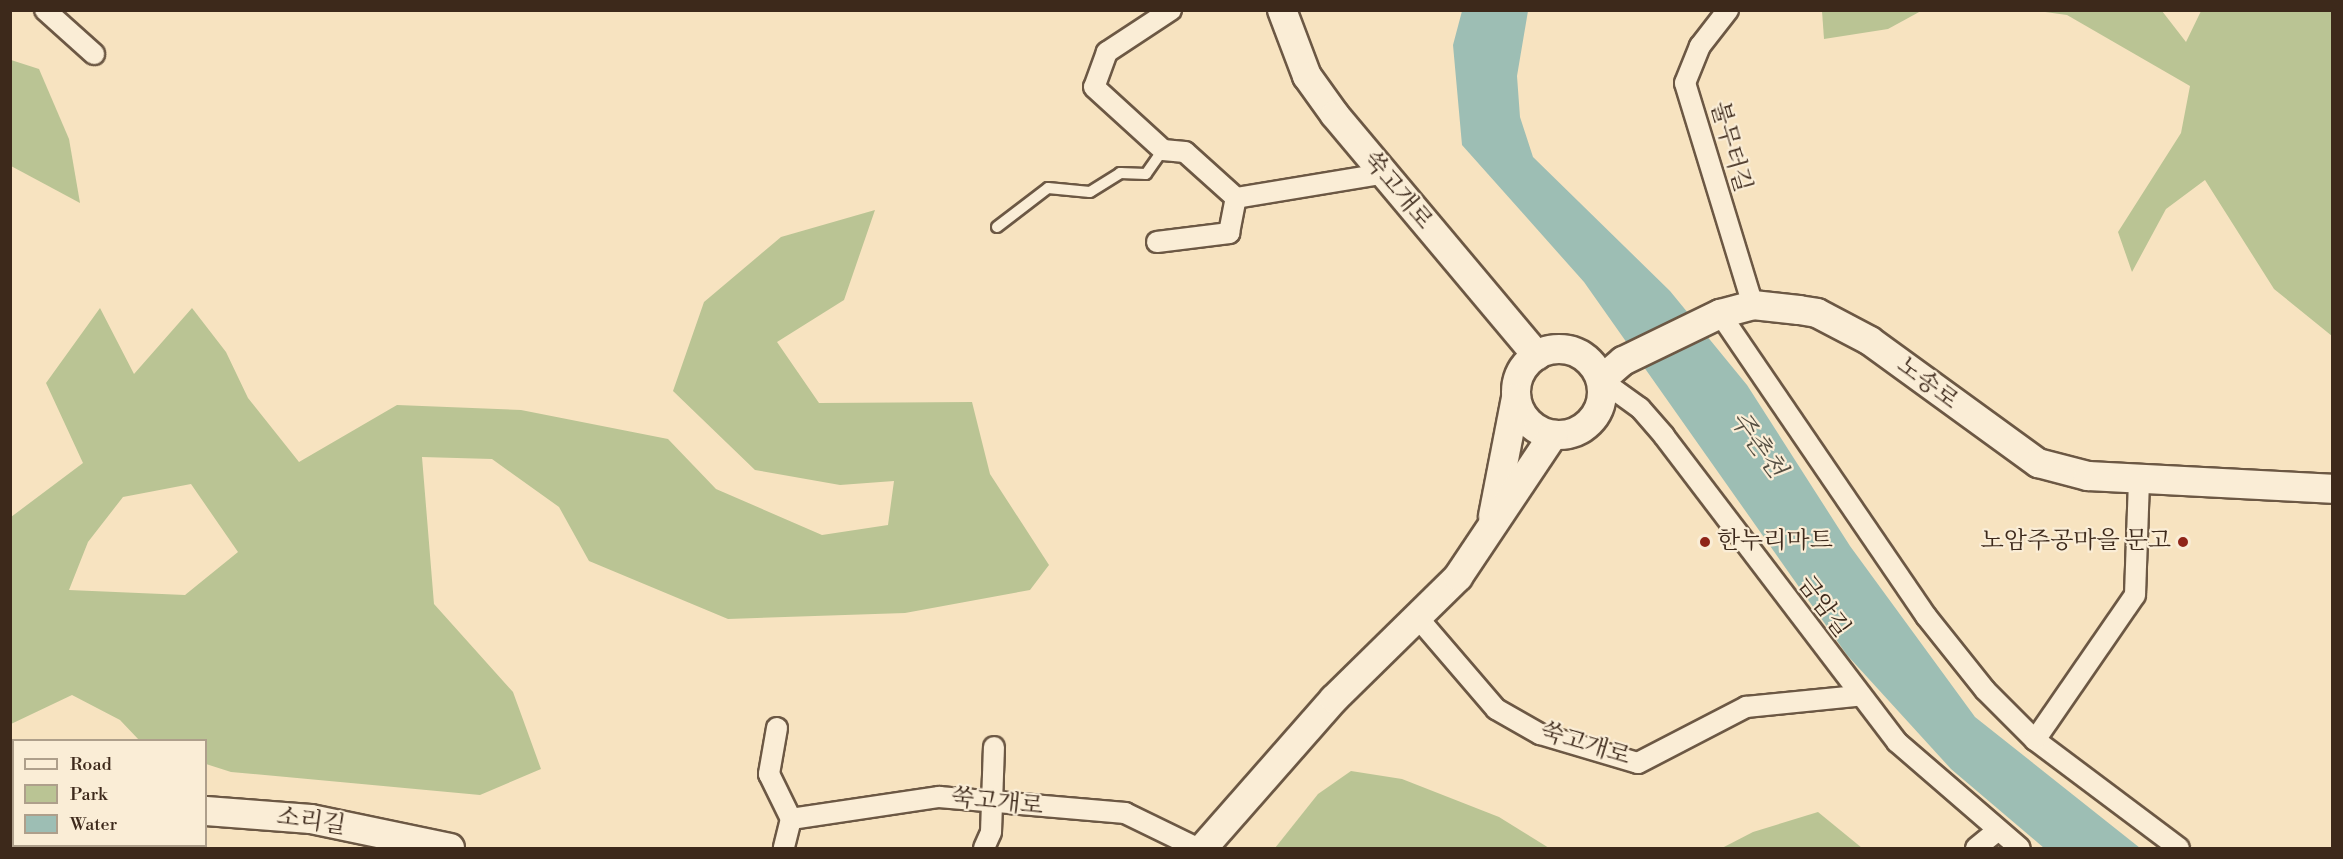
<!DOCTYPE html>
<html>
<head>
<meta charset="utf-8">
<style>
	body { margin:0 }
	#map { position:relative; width:2343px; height:859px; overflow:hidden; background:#f7e3c0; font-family:"Libre Bodoni","Noto Serif KR",serif }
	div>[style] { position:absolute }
	.green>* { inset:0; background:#bac494 }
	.water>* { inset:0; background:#9dbeb4 }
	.roads { filter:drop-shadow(2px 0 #6c5844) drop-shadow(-2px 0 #6c5844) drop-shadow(0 2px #6c5844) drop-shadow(0 -2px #6c5844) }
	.lane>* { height:10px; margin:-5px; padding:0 5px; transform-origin:5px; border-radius:5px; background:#faedd6 }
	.street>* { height:20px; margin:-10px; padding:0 10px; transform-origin:10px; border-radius:10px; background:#faedd6 }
	.secondary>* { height:28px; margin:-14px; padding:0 14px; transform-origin:14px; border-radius:14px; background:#faedd6 }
	.secondary>.ring { margin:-14px; padding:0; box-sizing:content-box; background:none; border:28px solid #faedd6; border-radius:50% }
	.dots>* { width:16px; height:16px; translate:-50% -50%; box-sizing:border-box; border:3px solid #faedd6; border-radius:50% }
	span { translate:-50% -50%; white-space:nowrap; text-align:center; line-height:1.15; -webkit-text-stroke:4.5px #faedd6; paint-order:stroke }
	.street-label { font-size:24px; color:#3d291b }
	.poi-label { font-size:24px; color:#3d291b }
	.left { translate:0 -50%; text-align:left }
	.right { translate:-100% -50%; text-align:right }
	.water-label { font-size:26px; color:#554e41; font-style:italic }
	.frame { position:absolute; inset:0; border:12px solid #3d291b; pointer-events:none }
	.legend { position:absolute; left:12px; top:739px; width:195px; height:108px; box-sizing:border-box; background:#faedd6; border:2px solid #ae9f8b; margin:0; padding:8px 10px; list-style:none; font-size:18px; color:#3d291b }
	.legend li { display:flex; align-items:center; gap:12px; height:30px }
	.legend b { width:30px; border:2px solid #ae9f8b }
</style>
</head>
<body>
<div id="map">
	<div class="green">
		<i style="clip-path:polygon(1822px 11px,1822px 10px,1921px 11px,1888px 29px,1824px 39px)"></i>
		<i style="clip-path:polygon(2038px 11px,2162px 11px,2186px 42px,2201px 11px,2332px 11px,2332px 336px,2274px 289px,2205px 180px,2166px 209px,2132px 272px,2118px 232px,2181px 133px,2190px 86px,2067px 15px)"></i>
		<i style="clip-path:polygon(11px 60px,39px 69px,69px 139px,80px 203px,11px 166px)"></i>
		<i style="clip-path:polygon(evenodd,875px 210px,844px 300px,777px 342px,819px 403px,972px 402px,990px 474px,1049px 565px,1030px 590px,905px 613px,728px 619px,589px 561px,559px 507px,492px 459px,422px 457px,434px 604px,513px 692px,541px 769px,480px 795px,231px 772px,206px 764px,206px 740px,139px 740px,120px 720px,72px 695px,11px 724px,11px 517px,83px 463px,46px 383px,100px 308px,134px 374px,192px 308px,226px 352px,248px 398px,299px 462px,397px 405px,521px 410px,668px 439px,716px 489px,822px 535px,888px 525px,894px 481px,840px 485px,755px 470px,673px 391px,704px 302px,781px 237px,875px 210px,191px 484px,238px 552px,185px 595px,69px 590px,88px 542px,123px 497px,191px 484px)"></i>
		<i style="clip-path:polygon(1351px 771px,1402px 779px,1499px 817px,1549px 848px,1275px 848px,1318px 794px)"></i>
		<i style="clip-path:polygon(1818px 812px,1862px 848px,1722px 848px,1753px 832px)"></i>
	</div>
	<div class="water">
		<i style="clip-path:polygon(1462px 11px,1528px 11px,1517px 76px,1520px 117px,1533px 157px,1670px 291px,1747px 385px,1850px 546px,1975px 717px,2140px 848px,2044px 848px,1951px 769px,1847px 655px,1584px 282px,1462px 145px,1453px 45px)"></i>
	</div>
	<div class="roads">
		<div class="lane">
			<i style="left:997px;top:227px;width:64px;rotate:-37.4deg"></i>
			<i style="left:1048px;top:188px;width:42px;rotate:5.4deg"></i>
			<i style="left:1090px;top:192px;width:36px;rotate:-32deg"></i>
			<i style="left:1120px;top:173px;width:26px;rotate:2deg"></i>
			<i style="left:1146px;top:174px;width:29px;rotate:-55deg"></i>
		</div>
		<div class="street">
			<i style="left:45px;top:10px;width:66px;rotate:41.9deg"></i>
			<i style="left:1171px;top:10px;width:77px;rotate:146.7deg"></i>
			<i style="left:1107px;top:52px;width:37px;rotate:110deg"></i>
			<i style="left:1094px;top:87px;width:93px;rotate:42.4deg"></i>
			<i style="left:1163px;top:150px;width:22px;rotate:5deg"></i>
			<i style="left:1185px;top:152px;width:69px;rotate:42deg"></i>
			<i style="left:1728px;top:10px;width:46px;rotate:127.9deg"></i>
			<i style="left:1700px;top:46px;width:40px;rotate:112deg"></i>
			<i style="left:1685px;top:83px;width:232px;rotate:73deg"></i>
			<i style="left:1157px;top:242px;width:73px;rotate:-7.1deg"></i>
			<i style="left:1229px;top:233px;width:36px;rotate:-79deg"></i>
			<i style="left:1236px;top:198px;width:147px;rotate:-9.4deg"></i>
			<i style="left:1720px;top:314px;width:366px;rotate:55.7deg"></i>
			<i style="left:1926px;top:616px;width:95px;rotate:51.4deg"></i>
			<i style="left:1985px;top:690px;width:71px;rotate:45deg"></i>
			<i style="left:2035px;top:740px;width:180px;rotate:36.9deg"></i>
			<i style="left:1601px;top:380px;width:48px;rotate:35.7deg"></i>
			<i style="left:1640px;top:408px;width:37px;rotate:49deg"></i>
			<i style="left:1664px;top:436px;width:385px;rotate:52.7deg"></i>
			<i style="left:1897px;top:742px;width:162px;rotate:40.8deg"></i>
			<i style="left:1418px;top:618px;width:120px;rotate:49.4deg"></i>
			<i style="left:1496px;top:709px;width:51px;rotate:29.6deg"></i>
			<i style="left:1540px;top:734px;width:102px;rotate:16.5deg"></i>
			<i style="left:1638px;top:763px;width:122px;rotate:-27.4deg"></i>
			<i style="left:1746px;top:707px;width:112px;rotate:-5.7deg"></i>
			<i style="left:777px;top:728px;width:47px;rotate:99.9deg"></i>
			<i style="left:769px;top:774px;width:50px;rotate:63.9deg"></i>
			<i style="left:791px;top:819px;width:30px;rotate:104deg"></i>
			<i style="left:2035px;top:740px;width:176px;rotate:-55.4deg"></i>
			<i style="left:2135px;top:595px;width:114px;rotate:-88deg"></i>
			<i style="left:10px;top:818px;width:4px"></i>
			<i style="left:791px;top:819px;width:150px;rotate:-8.5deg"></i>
			<i style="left:939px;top:797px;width:187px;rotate:4.9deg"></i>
			<i style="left:1125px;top:813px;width:80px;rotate:25.9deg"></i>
			<i style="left:79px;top:846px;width:3px;rotate:45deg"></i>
			<i style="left:984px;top:848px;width:17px;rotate:-66deg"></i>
			<i style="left:991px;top:832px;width:85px;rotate:-88deg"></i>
			<i style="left:1976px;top:848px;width:28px;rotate:-39deg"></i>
		</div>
		<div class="secondary">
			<i style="left:1282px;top:10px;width:71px;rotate:69.3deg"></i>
			<i style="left:1307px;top:76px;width:48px;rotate:54.3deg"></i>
			<i style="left:1335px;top:115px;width:314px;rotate:50deg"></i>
			<i class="ring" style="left:1516px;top:349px;width:58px;height:58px"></i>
			<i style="left:1601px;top:380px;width:29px;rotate:-41deg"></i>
			<i style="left:1623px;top:361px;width:108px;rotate:-25.9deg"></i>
			<i style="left:1720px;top:314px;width:34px;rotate:-15deg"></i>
			<i style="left:1753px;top:305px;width:46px;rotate:6.2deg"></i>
			<i style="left:1799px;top:310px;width:18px;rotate:9deg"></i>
			<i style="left:1817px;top:313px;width:60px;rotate:27.8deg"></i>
			<i style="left:1870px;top:341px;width:208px;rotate:36deg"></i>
			<i style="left:2038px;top:463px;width:52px;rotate:14.6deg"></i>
			<i style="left:2088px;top:476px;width:244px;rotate:3deg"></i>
			<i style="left:1493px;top:516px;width:120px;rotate:-79deg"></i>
			<i style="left:10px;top:802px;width:4px"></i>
			<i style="left:206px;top:811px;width:105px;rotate:4.4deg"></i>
			<i style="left:311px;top:819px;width:142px;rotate:11.8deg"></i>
			<i style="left:1203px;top:848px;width:198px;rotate:-48.7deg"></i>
			<i style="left:1334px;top:699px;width:174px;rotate:-44.5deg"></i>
			<i style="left:1458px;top:577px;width:171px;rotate:-56.2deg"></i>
		</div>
	</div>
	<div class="dots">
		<i style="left:1705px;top:542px;background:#8f2418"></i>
		<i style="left:2183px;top:542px;background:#8f2418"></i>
	</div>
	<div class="street-label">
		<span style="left:1730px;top:147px;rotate:74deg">불무터길</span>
		<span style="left:1397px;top:191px;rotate:50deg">쑥고개로</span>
		<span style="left:1927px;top:384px;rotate:37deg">노송로</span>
		<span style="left:1823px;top:607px;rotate:53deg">금암길</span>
		<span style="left:1585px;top:745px;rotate:17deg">쑥고개로</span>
		<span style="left:997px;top:803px;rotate:6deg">쑥고개로</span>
		<span style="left:311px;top:822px;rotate:8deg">소리길</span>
	</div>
	<div class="poi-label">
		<span class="left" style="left:1717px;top:542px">한누리마트</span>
		<span class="right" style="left:2171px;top:542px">노암주공마을 문고</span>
	</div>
	<div class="water-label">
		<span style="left:1757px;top:445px;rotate:54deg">주촌천</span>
	</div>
	<div class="frame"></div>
	<ul class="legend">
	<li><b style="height:8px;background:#faedd6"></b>Road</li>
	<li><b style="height:16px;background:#bac494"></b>Park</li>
	<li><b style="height:16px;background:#9dbeb4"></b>Water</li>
	</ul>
</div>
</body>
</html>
